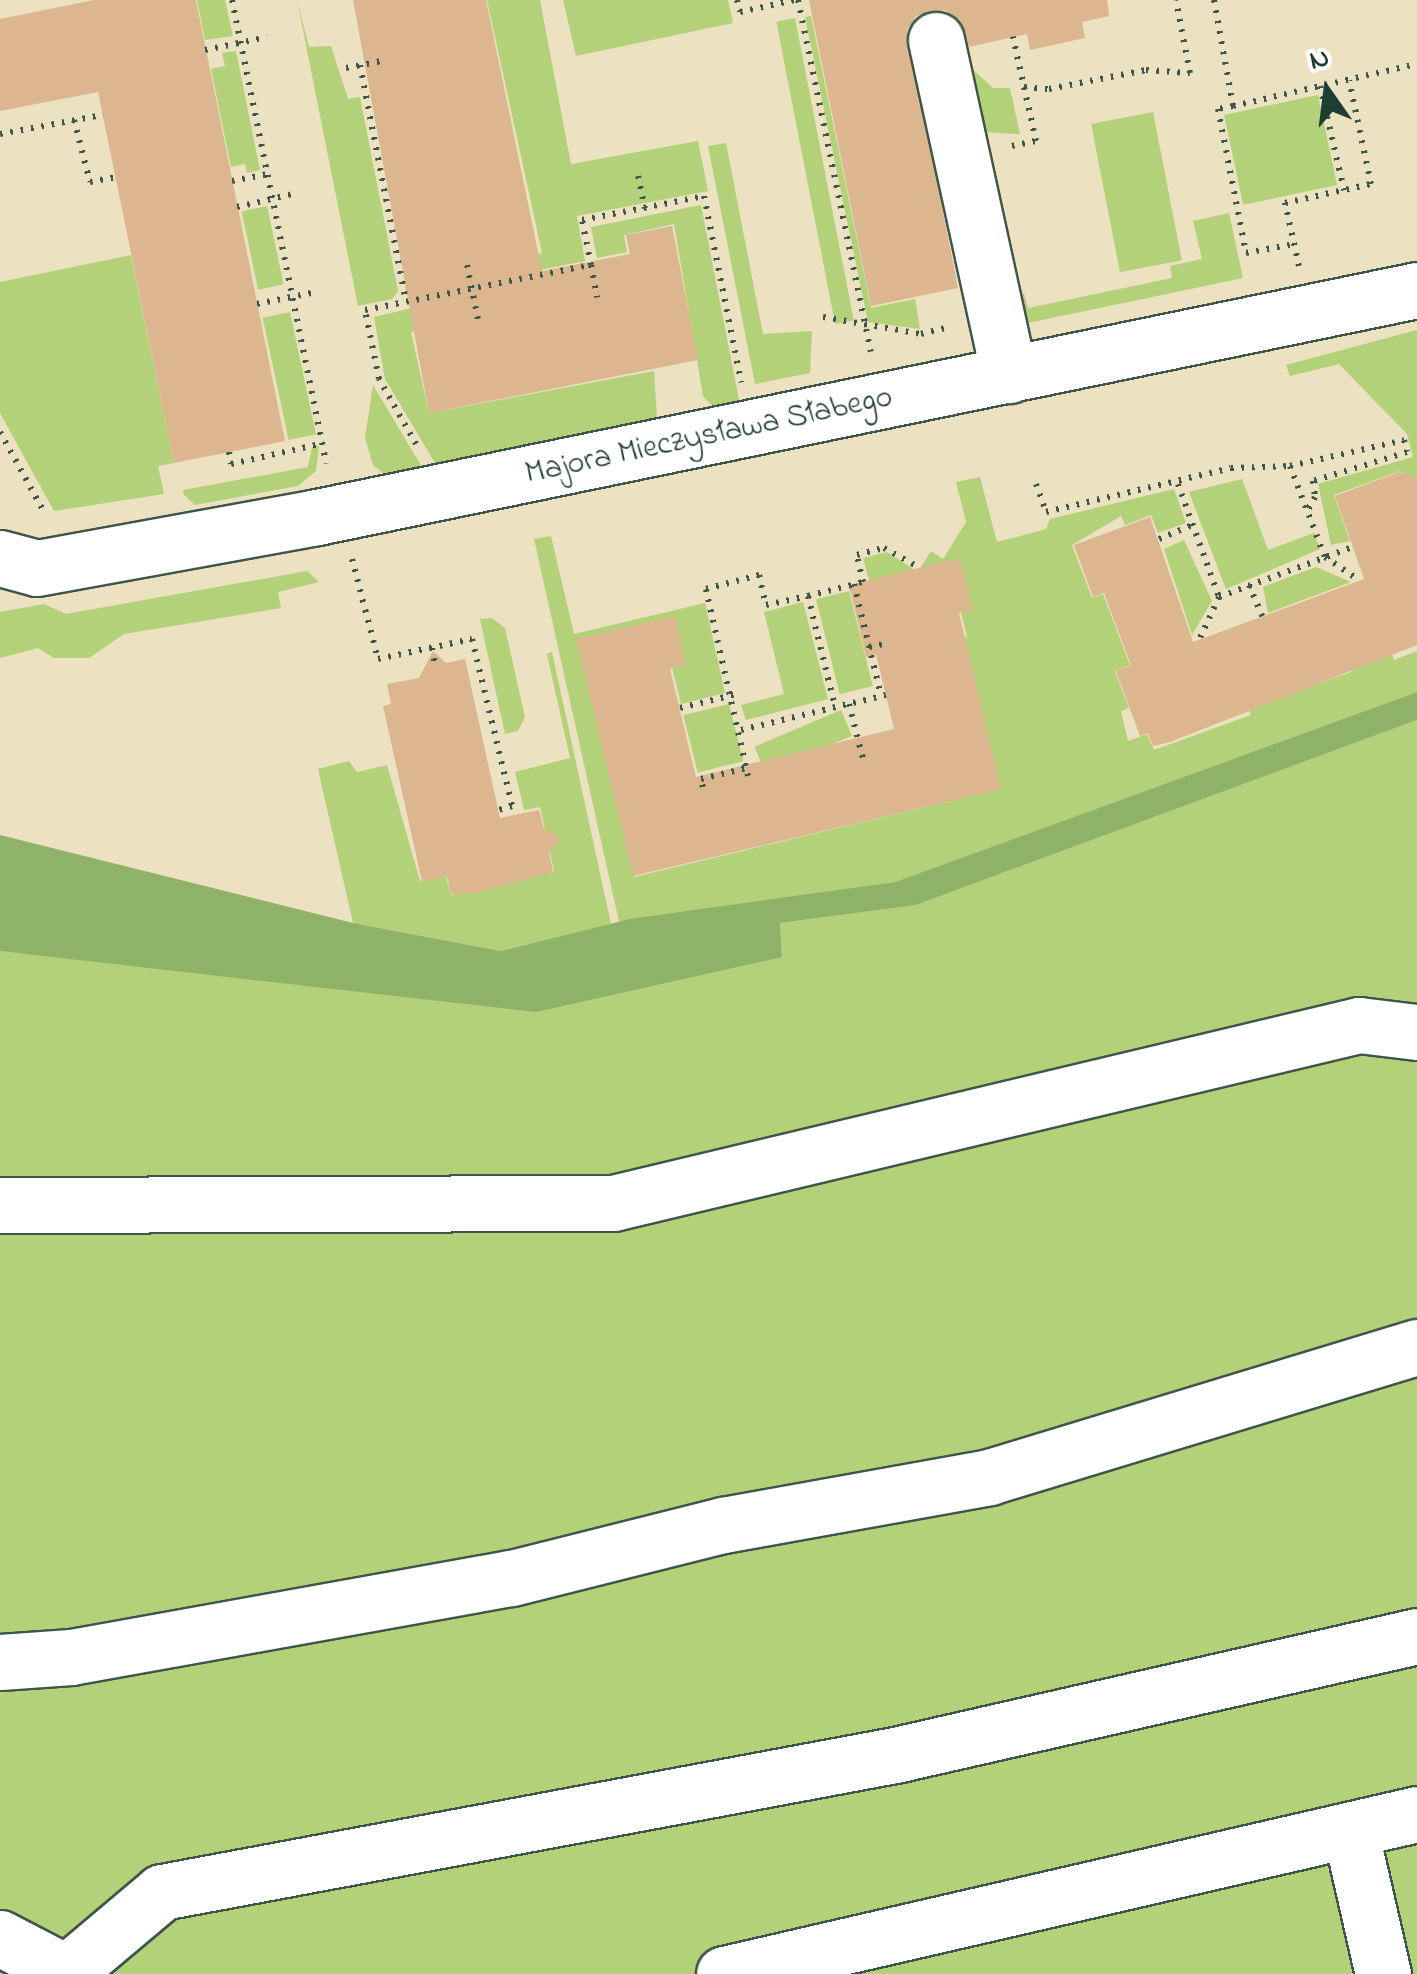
<!DOCTYPE html>
<html>
<head>
<meta charset="utf-8">
<style>
	body { margin:0 }
	#map { position:relative; width:1417px; height:1974px; overflow:hidden; background:#ece1c0; font-family:"Indie Flower",sans-serif }
	div>[style] { position:absolute }
	.green>* { inset:0; background:#b3d178; transform-origin:0 0 }
	.forest>* { inset:0; background:#8eb368 }
	.building>* { inset:0; background:#dbb68e }
	.path>* { height:6px; margin-top:-3px; transform-origin:0; background:repeating-linear-gradient(90deg,#3e5649 0 2.5px,transparent 0 10.5px) }
	.roads { filter:drop-shadow(2px 0 #3e5649) drop-shadow(-2px 0 #3e5649) drop-shadow(0 2px #3e5649) drop-shadow(0 -2px #3e5649) }
	.minor>* { height:55px; margin:-27.5px; padding:0 27.5px; transform-origin:27.5px; border-radius:27.5px; background:#fff }
	span { translate:-50% -50%; white-space:nowrap; text-align:center; line-height:1.15; -webkit-text-stroke:8px #fff; paint-order:stroke }
	.street-label { font-size:32px; color:#1f3d34 }
	.north { position:absolute; left:1277px; top:40px; width:100px; height:100px; -webkit-text-stroke:8px #fff; paint-order:stroke; rotate:346deg; font-size:28px; font-weight:700; line-height:40px; text-align:center; color:#1f3d34 }
	.north::after { content:''; display:block; margin:auto; width:35px; height:45px; background:#1f3d34; clip-path:polygon(50% 0,100% 100%,50% 72%,0 100%) }
</style>
</head>
<body>
<div id="map">
	<div class="green">
		<i style="clip-path:polygon(197px 0,225px 0,233px 36px,205px 40px)"></i>
		<i style="clip-path:polygon(297px 0,309px 47px,331px 46px,348px 99px,360px 97px,398px 291px,392px 299px,358px 306px)"></i>
		<i style="clip-path:polygon(487px 0,540px 0,571px 164px,698px 141px,708px 191px,577px 216px,585px 261px,484px 281px,480px 266px,542px 253px)"></i>
		<i style="clip-path:polygon(563px 0,728px 0,733px 23px,576px 56px)"></i>
		<i style="clip-path:polygon(811px 16px,871px 308px,915px 299px,920px 329px,868px 322px,805px 17px)"></i>
		<i style="left:795px;top:18px;width:308px;height:19px;rotate:79deg"></i>
		<i style="clip-path:polygon(958px 18px,970px 67px,993px 88px,1010px 88px,1020px 134px,982px 132px,950px 20px)"></i>
		<i style="clip-path:polygon(236px 51px,260px 170px,247px 173px,245px 164px,231px 167px,211px 69px,225px 66px,222px 53px)"></i>
		<i style="left:1318px;top:95px;width:92px;height:96px;rotate:78deg"></i>
		<i style="left:1153px;top:112px;width:151px;height:63px;rotate:79deg"></i>
		<i style="clip-path:polygon(726px 143px,763px 334px,812px 331px,810px 373px,755px 384px,708px 146px)"></i>
		<i style="clip-path:polygon(701px 205px,740px 405px,717px 411px,703px 396px,674px 224px,624px 235px,627px 252px,597px 258px,591px 227px)"></i>
		<i style="left:267px;top:206px;width:80px;height:26px;rotate:78deg"></i>
		<i style="clip-path:polygon(1229px 213px,1243px 278px,1014px 326px,1009px 305px,1024px 293px,1028px 308px,1172px 278px,1170px 266px,1202px 259px,1193px 221px)"></i>
		<i style="clip-path:polygon(131px 255px,174px 463px,158px 466px,164px 494px,54px 511px,0 413px,0 282px)"></i>
		<i style="clip-path:polygon(463px 296px,468px 320px,411px 332px,429px 413px,654px 371px,657px 418px,435px 463px,385px 379px,374px 317px)"></i>
		<i style="left:290px;top:312px;width:125px;height:28px;rotate:78deg"></i>
		<i style="clip-path:polygon(1417px 330px,1417px 484px,1400px 471px,1334px 495px,1350px 541px,1331px 545px,1318px 484px,1413px 457px,1407px 434px,1339px 364px,1290px 376px,1286px 365px)"></i>
		<i style="clip-path:polygon(373px 385px,426px 474px,388px 477px,373px 465px,365px 438px)"></i>
		<i style="clip-path:polygon(319px 446px,316px 471px,298px 486px,195px 505px,184px 495px,183px 490px,308px 467px,312px 447px)"></i>
		<i style="clip-path:polygon(980px 477px,997px 542px,1046px 529px,1050px 519px,1174px 489px,1186px 523px,1158px 533px,1151px 515px,1125px 525px,1121px 516px,1072px 545px,1092px 598px,1103px 594px,1130px 665px,1115px 671px,1129px 708px,1121px 711px,1128px 741px,1147px 734px,1154px 750px,1251px 715px,1245px 699px,1298px 691px,1351px 672px,1388px 645px,1394px 660px,1417px 651px,1417px 692px,895px 882px,619px 922px,534px 539px,551px 536px,574px 634px,705px 603px,725px 693px,681px 704px,664px 635px,585px 653px,634px 877px,950px 801px,952px 642px,967px 637px,953px 580px,874px 598px,863px 558px,887px 552px,918px 572px,931px 551px,943px 559px,966px 522px,956px 482px)"></i>
		<i style="clip-path:polygon(1242px 479px,1268px 550px,1314px 533px,1320px 549px,1226px 589px,1189px 492px)"></i>
		<i style="clip-path:polygon(1184px 540px,1212px 601px,1192px 635px,1164px 549px)"></i>
		<i style="clip-path:polygon(1316px 567px,1351px 582px,1268px 613px,1263px 587px)"></i>
		<i style="clip-path:polygon(307px 571px,319px 582px,278px 592px,281px 608px,124px 634px,89px 658px,54px 658px,38px 648px,0 658px,0 612px,44px 604px,66px 614px)"></i>
		<i style="left:849px;top:591px;width:98px;height:34px;rotate:76deg"></i>
		<i style="clip-path:polygon(803px 602px,828px 699px,746px 720px,741px 705px,784px 694px,764px 612px)"></i>
		<i style="clip-path:polygon(492px 618px,505px 628px,525px 717px,518px 731px,505px 734px,480px 619px)"></i>
		<i style="clip-path:polygon(552px 652px,611px 924px,501px 951px,353px 923px,318px 769px,349px 761px,357px 772px,387px 765px,420px 881px,446px 876px,451px 895px,554px 872px,540px 807px,524px 810px,515px 772px,570px 758px,547px 654px)"></i>
		<i style="left:729px;top:704px;width:59px;height:47px;rotate:76deg"></i>
		<i style="left:841px;top:710px;width:28px;height:94px;rotate:67deg"></i>
		<i style="clip-path:polygon(1417px 720px,1417px 1974px,0 1974px,0 951px,132px 964px,782px 956px,780px 923px,916px 905px)"></i>
	</div>
	<div class="forest">
		<i style="clip-path:polygon(1417px 692px,1417px 720px,916px 905px,780px 923px,782px 957px,536px 1012px,0 951px,0 835px,353px 923px,501px 951px,630px 919px,895px 882px)"></i>
	</div>
	<div class="building">
		<i style="clip-path:polygon(94px 0,196px 0,285px 441px,174px 463px,98px 92px,0 111px,0 19px)"></i>
		<i style="clip-path:polygon(353px 0,486px 0,542px 271px,630px 254px,626px 235px,672px 226px,698px 360px,429px 413px)"></i>
		<i style="clip-path:polygon(809px 0,1107px 0,1109px 16px,1082px 22px,1085px 38px,1030px 50px,1027px 34px,969px 47px,960px 20px,945px 10px,916px 16px,907px 30px,958px 288px,871px 306px)"></i>
		<i style="clip-path:polygon(1399px 472px,1417px 478px,1417px 645px,1170px 742px,1153px 746px,1148px 733px,1140px 736px,1116px 671px,1131px 665px,1104px 593px,1093px 597px,1074px 545px,1150px 517px,1193px 642px,1364px 579px,1335px 496px)"></i>
		<i style="clip-path:polygon(960px 558px,973px 610px,959px 613px,1001px 789px,633px 876px,576px 639px,675px 616px,686px 665px,670px 669px,696px 777px,894px 729px,876px 654px,866px 657px,849px 585px)"></i>
		<i style="clip-path:polygon(433px 651px,446px 663px,465px 659px,500px 818px,539px 810px,544px 829px,562px 837px,549px 852px,553px 872px,472px 894px,451px 894px,447px 876px,422px 882px,383px 706px,391px 704px,387px 684px,419px 678px)"></i>
	</div>
	<div class="path">
		<i style="left:232px;top:0;width:473px;rotate:78.5deg"></i>
		<i style="left:737px;top:0;width:12px;rotate:76deg"></i>
		<i style="left:740px;top:12px;width:56px;rotate:-12.3deg"></i>
		<i style="left:798px;top:0;width:359px;rotate:78.3deg"></i>
		<i style="left:1214px;top:0;width:108px;rotate:79.8deg"></i>
		<i style="left:1233px;top:106px;width:189px;rotate:-12.9deg"></i>
		<i style="left:205px;top:50px;width:63px;rotate:-11.8deg"></i>
		<i style="left:360px;top:65px;width:241px;rotate:79deg"></i>
		<i style="left:346px;top:68px;width:36px;rotate:-11deg"></i>
		<i style="left:1320px;top:86px;width:107px;rotate:77deg"></i>
		<i style="left:1024px;top:87px;width:25px;rotate:5deg"></i>
		<i style="left:1049px;top:89px;width:99px;rotate:-11.1deg"></i>
		<i style="left:1146px;top:70px;width:44px;rotate:3.9deg"></i>
		<i style="left:1190px;top:73px;width:74px;rotate:-100.9deg"></i>
		<i style="left:1233px;top:106px;width:15px;rotate:169deg"></i>
		<i style="left:1218px;top:109px;width:147px;rotate:79deg"></i>
		<i style="left:1246px;top:253px;width:49px;rotate:-10.6deg"></i>
		<i style="left:74px;top:120px;width:64px;rotate:75.5deg"></i>
		<i style="left:90px;top:182px;width:25px;rotate:-11deg"></i>
		<i style="left:0;top:134px;width:105px;rotate:-10.5deg"></i>
		<i style="left:1012px;top:146px;width:25px;rotate:-12deg"></i>
		<i style="left:1036px;top:141px;width:107px;rotate:-102.5deg"></i>
		<i style="left:638px;top:176px;width:33px;rotate:78deg"></i>
		<i style="left:232px;top:181px;width:38px;rotate:-11deg"></i>
		<i style="left:237px;top:207px;width:62px;rotate:-13.1deg"></i>
		<i style="left:467px;top:265px;width:55px;rotate:78.5deg"></i>
		<i style="left:591px;top:265px;width:46px;rotate:-101.3deg"></i>
		<i style="left:582px;top:220px;width:124px;rotate:-11.1deg"></i>
		<i style="left:704px;top:196px;width:190px;rotate:78.7deg"></i>
		<i style="left:1299px;top:266px;width:65px;rotate:-102.5deg"></i>
		<i style="left:1285px;top:203px;width:88px;rotate:-12.5deg"></i>
		<i style="left:1371px;top:184px;width:106px;rotate:-101.9deg"></i>
		<i style="left:257px;top:304px;width:60px;rotate:-11.5deg"></i>
		<i style="left:823px;top:317px;width:99px;rotate:9.8deg"></i>
		<i style="left:921px;top:334px;width:29px;rotate:-14deg"></i>
		<i style="left:0;top:432px;width:94px;rotate:61.2deg"></i>
		<i style="left:416px;top:444px;width:75px;rotate:-119.6deg"></i>
		<i style="left:379px;top:379px;width:70px;rotate:-101.5deg"></i>
		<i style="left:365px;top:310px;width:230px;rotate:-11.3deg"></i>
		<i style="left:591px;top:265px;width:33px;rotate:79deg"></i>
		<i style="left:229px;top:452px;width:12px;rotate:81deg"></i>
		<i style="left:231px;top:464px;width:95px;rotate:-12.7deg"></i>
		<i style="left:1290px;top:466px;width:97px;rotate:69deg"></i>
		<i style="left:1325px;top:557px;width:41px;rotate:34.1deg"></i>
		<i style="left:1036px;top:484px;width:30px;rotate:70deg"></i>
		<i style="left:1046px;top:512px;width:190px;rotate:-13.4deg"></i>
		<i style="left:1231px;top:468px;width:59px;rotate:-1.9deg"></i>
		<i style="left:1290px;top:466px;width:117px;rotate:-12.8deg"></i>
		<i style="left:1404px;top:440px;width:12px;rotate:76deg"></i>
		<i style="left:1407px;top:452px;width:98px;rotate:162.9deg"></i>
		<i style="left:1313px;top:481px;width:16px;rotate:83deg"></i>
		<i style="left:1315px;top:497px;width:15px;rotate:118deg"></i>
		<i style="left:1178px;top:484px;width:120px;rotate:70.1deg"></i>
		<i style="left:1219px;top:597px;width:47px;rotate:114.9deg"></i>
		<i style="left:1159px;top:539px;width:36px;rotate:-23deg"></i>
		<i style="left:352px;top:559px;width:103px;rotate:75.4deg"></i>
		<i style="left:378px;top:659px;width:96px;rotate:-12deg"></i>
		<i style="left:472px;top:639px;width:172px;rotate:76.5deg"></i>
		<i style="left:512px;top:806px;width:15px;rotate:164deg"></i>
		<i style="left:854px;top:584px;width:115px;rotate:76.4deg"></i>
		<i style="left:1249px;top:585px;width:34px;rotate:67deg"></i>
		<i style="left:808px;top:596px;width:114px;rotate:76.3deg"></i>
		<i style="left:1219px;top:597px;width:143px;rotate:-20.5deg"></i>
		<i style="left:869px;top:647px;width:14px;rotate:-12deg"></i>
		<i style="left:432px;top:648px;width:17px;rotate:80deg"></i>
		<i style="left:849px;top:704px;width:61px;rotate:75.7deg"></i>
		<i style="left:680px;top:708px;width:55px;rotate:-13.8deg"></i>
		<i style="left:741px;top:730px;width:149px;rotate:-13.6deg"></i>
		<i style="left:748px;top:776px;width:192px;rotate:-102.7deg"></i>
		<i style="left:706px;top:589px;width:55px;rotate:-14.8deg"></i>
		<i style="left:759px;top:575px;width:31px;rotate:77deg"></i>
		<i style="left:766px;top:605px;width:43px;rotate:-12.1deg"></i>
		<i style="left:808px;top:596px;width:57px;rotate:-14.3deg"></i>
		<i style="left:863px;top:582px;width:28px;rotate:-103deg"></i>
		<i style="left:857px;top:555px;width:28px;rotate:-15deg"></i>
		<i style="left:884px;top:548px;width:39px;rotate:29deg"></i>
		<i style="left:703px;top:787px;width:8px;rotate:-104deg"></i>
		<i style="left:701px;top:779px;width:46px;rotate:-13.7deg"></i>
	</div>
	<div class="roads">
		<div class="minor">
			<i style="left:936px;top:40px;width:343px;rotate:77.7deg"></i>
			<i style="left:0;top:558px;width:38px;rotate:15deg"></i>
			<i style="left:37px;top:568px;width:285px;rotate:-10.3deg"></i>
			<i style="left:317px;top:517px;width:1123px;rotate:-11.66deg"></i>
			<i style="left:0;top:1205px;width:613px;rotate:-0.19deg"></i>
			<i style="left:613px;top:1203px;width:767px;rotate:-13.42deg"></i>
			<i style="left:1359px;top:1025px;width:58px;rotate:6.9deg"></i>
			<i style="left:0;top:1662px;width:71px;rotate:-4deg"></i>
			<i style="left:71px;top:1657px;width:448px;rotate:-10.2deg"></i>
			<i style="left:512px;top:1578px;width:218px;rotate:-14.1deg"></i>
			<i style="left:723px;top:1525px;width:270px;rotate:-10.2deg"></i>
			<i style="left:989px;top:1477px;width:447px;rotate:-16.9deg"></i>
			<i style="left:1350px;top:1830px;width:148px;rotate:77.1deg"></i>
			<i style="left:0;top:1938px;width:78px;rotate:27.6deg"></i>
			<i style="left:67px;top:1972px;width:124px;rotate:-40.1deg"></i>
			<i style="left:162px;top:1892px;width:746px;rotate:-10.59deg"></i>
			<i style="left:895px;top:1755px;width:535px;rotate:-12.84deg"></i>
			<i style="left:724px;top:1974px;width:711px;rotate:-13deg"></i>
		</div>
	</div>
	<div class="street-label">
		<span style="left:709px;top:437px;rotate:-12deg">Majora Mieczysława Słabego</span>
	</div>
	<div class="north">N</div>
</div>
</body>
</html>
